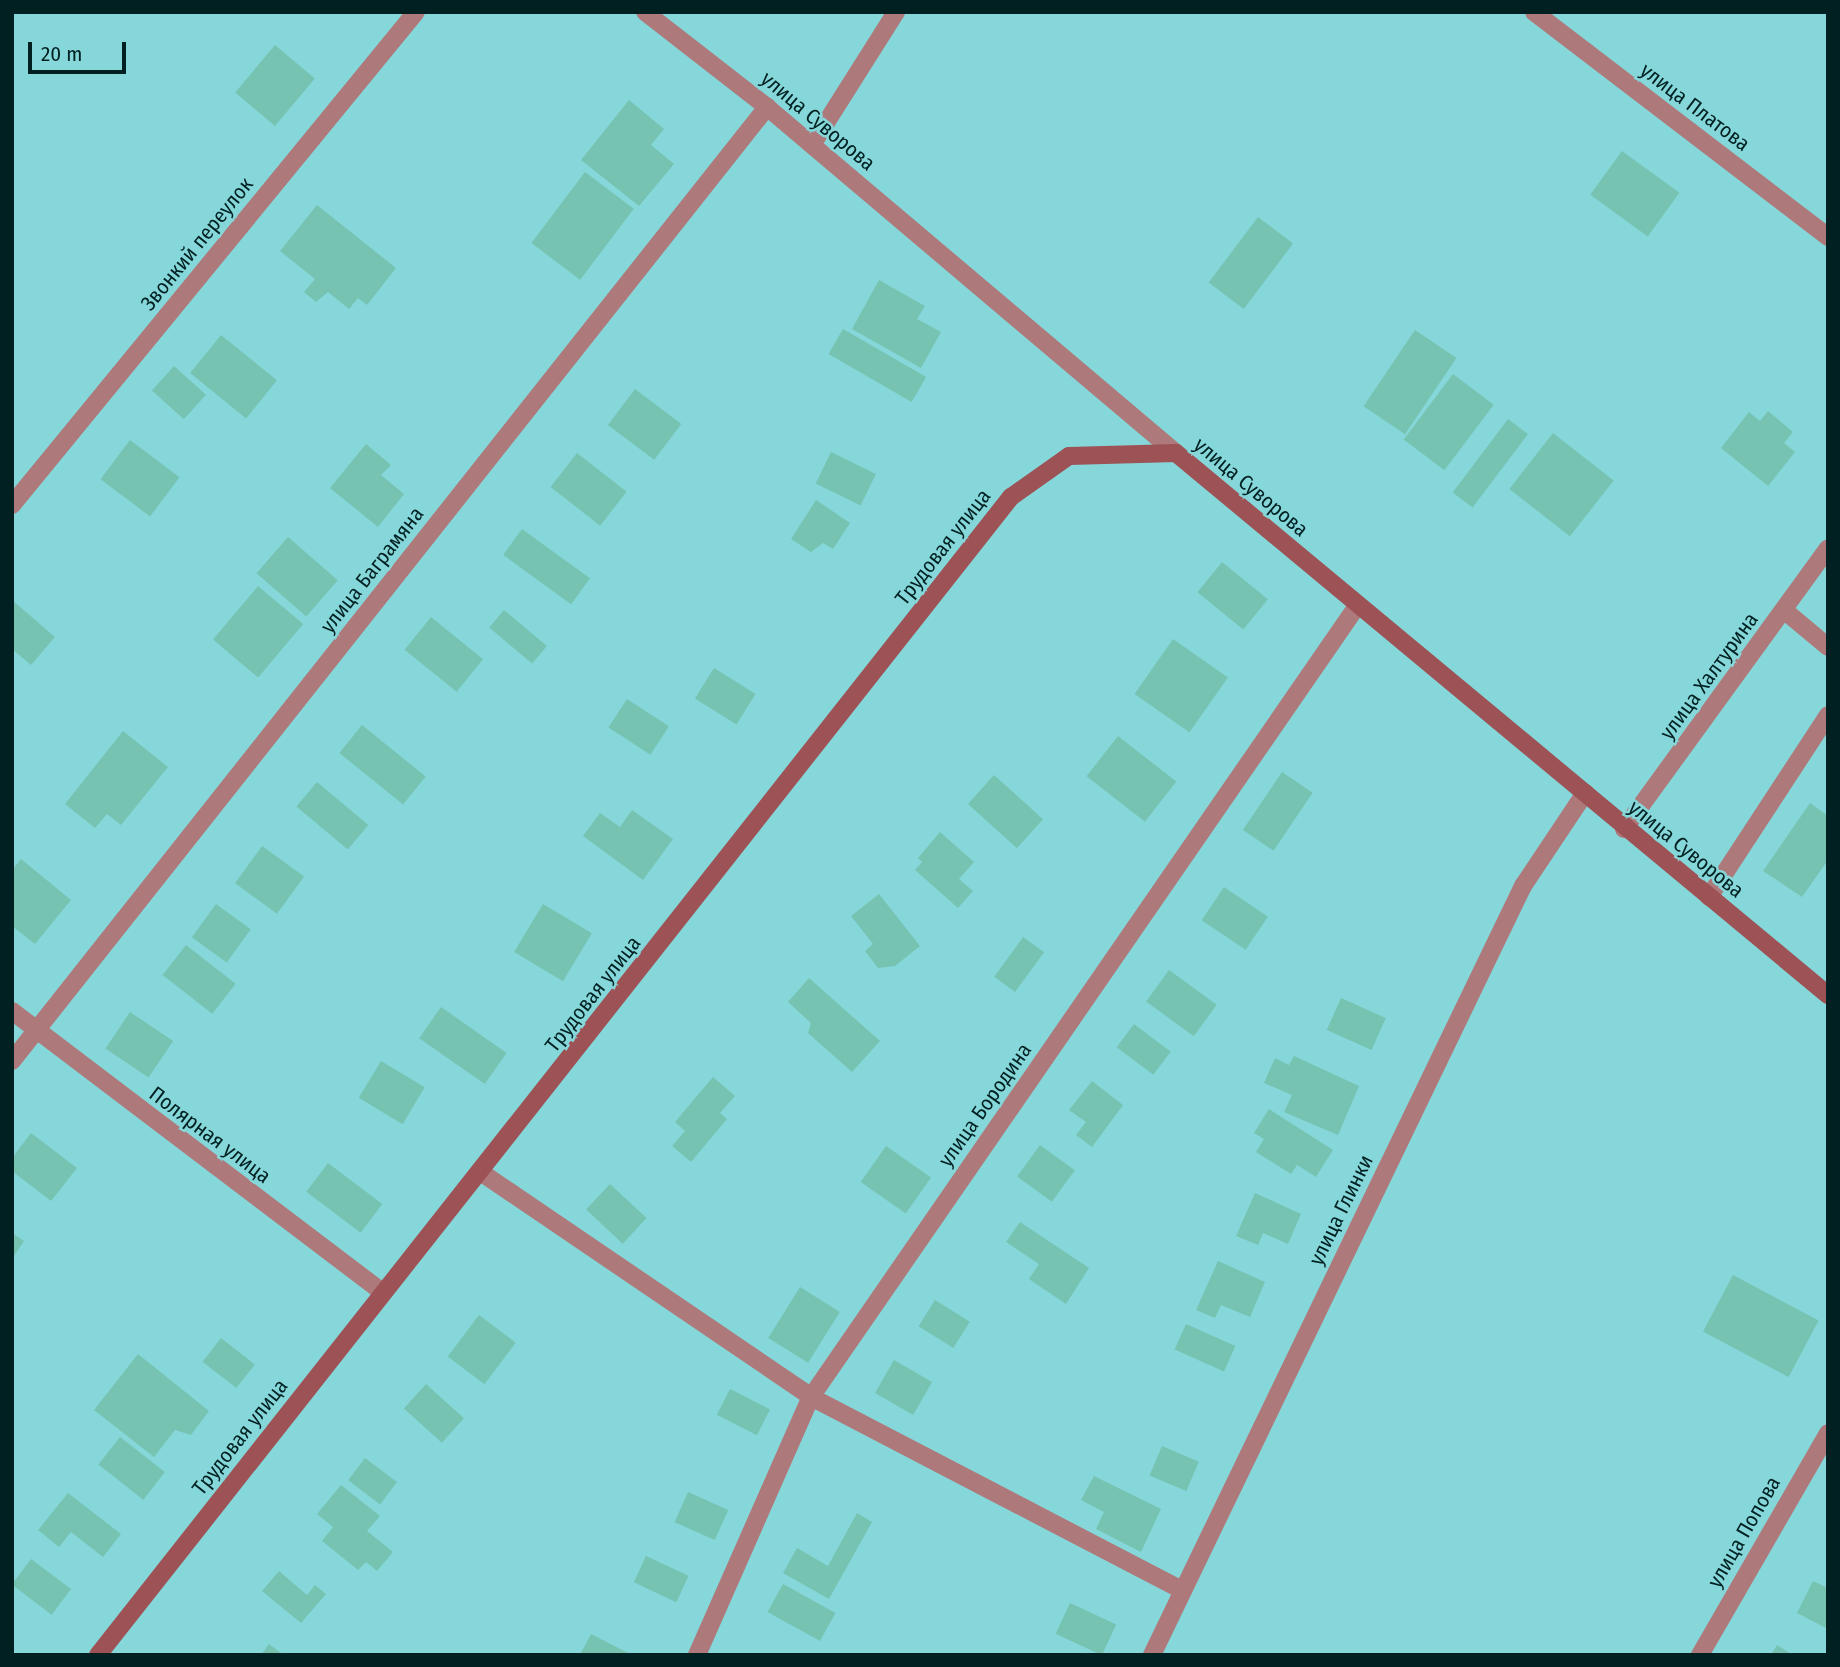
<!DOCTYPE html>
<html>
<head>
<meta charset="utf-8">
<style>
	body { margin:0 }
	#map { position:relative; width:1840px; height:1667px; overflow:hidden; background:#86d7da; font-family:"Fira Sans Condensed",sans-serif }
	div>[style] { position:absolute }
	.building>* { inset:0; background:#77c3b2; transform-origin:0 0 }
	.street>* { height:18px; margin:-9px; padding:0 9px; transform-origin:9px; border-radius:9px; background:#ae797a }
	.secondary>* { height:18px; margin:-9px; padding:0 9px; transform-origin:9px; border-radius:9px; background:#9d5255 }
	span { translate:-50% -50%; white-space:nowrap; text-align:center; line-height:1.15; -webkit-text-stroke:5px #86d7da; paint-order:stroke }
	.street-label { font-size:21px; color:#002021 }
	.frame { position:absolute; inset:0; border:14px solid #002021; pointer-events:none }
	.scale { position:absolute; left:28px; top:42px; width:98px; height:32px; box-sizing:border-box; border:4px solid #002021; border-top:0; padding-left:9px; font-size:21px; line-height:24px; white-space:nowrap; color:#002021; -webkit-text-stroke:5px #86d7da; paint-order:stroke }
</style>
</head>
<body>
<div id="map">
	<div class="building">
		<i style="left:275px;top:45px;width:52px;height:62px;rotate:40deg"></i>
		<i style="clip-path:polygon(629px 100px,664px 129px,651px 145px,674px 164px,639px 206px,581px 160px)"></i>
		<i style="left:1622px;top:151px;width:71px;height:54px;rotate:36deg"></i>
		<i style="left:585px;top:172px;width:61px;height:89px;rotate:37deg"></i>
		<i style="clip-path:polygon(317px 205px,396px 268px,367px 305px,358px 298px,349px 309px,328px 292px,316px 302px,304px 292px,315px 279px,280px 251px)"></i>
		<i style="left:1258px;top:217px;width:44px;height:82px;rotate:37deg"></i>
		<i style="clip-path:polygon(879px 280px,925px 306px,917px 319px,941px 332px,921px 368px,852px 329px)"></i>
		<i style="left:843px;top:329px;width:96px;height:29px;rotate:30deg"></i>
		<i style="left:1415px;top:330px;width:50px;height:92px;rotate:34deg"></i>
		<i style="left:221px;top:335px;width:72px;height:49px;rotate:39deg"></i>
		<i style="left:174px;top:366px;width:43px;height:33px;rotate:42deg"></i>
		<i style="left:1453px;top:374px;width:51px;height:82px;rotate:37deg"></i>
		<i style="left:635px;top:389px;width:58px;height:45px;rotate:37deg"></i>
		<i style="clip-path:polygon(1768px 411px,1793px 432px,1784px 443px,1795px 452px,1768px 486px,1721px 448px,1749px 412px,1760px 421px)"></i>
		<i style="left:1508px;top:419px;width:25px;height:92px;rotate:37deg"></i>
		<i style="left:1553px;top:433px;width:77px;height:71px;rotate:38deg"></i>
		<i style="left:130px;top:440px;width:62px;height:49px;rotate:37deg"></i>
		<i style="clip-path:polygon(366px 444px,391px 465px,381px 475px,404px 494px,378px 527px,330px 488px)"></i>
		<i style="left:831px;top:452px;width:50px;height:35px;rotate:26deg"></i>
		<i style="left:577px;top:453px;width:63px;height:43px;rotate:38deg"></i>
		<i style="clip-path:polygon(816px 500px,850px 523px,833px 549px,823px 543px,811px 552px,791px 539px)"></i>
		<i style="left:522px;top:529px;width:84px;height:32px;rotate:36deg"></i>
		<i style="left:288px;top:537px;width:66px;height:48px;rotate:41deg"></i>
		<i style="left:1222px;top:562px;width:59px;height:39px;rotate:39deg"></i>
		<i style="left:258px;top:586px;width:59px;height:70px;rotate:40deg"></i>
		<i style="clip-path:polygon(12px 600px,55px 637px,31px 665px,12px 649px)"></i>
		<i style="left:504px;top:610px;width:56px;height:23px;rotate:40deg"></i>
		<i style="left:431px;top:617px;width:67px;height:42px;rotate:39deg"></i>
		<i style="left:1173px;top:639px;width:67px;height:67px;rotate:35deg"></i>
		<i style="left:714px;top:668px;width:49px;height:36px;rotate:32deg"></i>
		<i style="left:627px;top:699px;width:50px;height:34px;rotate:33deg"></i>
		<i style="left:362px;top:725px;width:82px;height:36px;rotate:39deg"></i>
		<i style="clip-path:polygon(123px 731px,168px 767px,121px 825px,107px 814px,95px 828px,65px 804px)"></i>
		<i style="left:1118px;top:736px;width:74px;height:51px;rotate:38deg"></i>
		<i style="left:1282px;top:772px;width:37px;height:70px;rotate:34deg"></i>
		<i style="left:994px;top:775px;width:66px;height:39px;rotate:42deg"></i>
		<i style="left:317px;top:782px;width:67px;height:32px;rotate:40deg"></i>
		<i style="clip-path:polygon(1810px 803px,1828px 816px,1828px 860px,1802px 897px,1763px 871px)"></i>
		<i style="clip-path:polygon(632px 810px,673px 839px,643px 880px,583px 836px,600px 813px,620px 827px)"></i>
		<i style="clip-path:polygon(940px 832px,974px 862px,959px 879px,973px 891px,958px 908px,915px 870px,922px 862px,918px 858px)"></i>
		<i style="left:262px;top:846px;width:52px;height:46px;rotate:36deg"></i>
		<i style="clip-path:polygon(21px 859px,71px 900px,35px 944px,12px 926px,12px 870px)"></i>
		<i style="left:1224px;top:887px;width:53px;height:40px;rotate:34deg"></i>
		<i style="clip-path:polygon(879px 894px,920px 946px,895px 966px,878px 968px,865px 951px,873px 944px,851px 916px)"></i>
		<i style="left:216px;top:904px;width:43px;height:41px;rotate:36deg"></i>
		<i style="left:543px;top:904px;width:57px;height:56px;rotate:31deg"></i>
		<i style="left:1023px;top:937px;width:26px;height:49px;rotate:36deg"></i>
		<i style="left:186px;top:945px;width:63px;height:38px;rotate:38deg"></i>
		<i style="left:1169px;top:970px;width:59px;height:39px;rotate:36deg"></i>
		<i style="clip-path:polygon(809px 978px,880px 1041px,852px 1072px,808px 1033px,811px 1023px,788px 1002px)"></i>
		<i style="left:1341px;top:998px;width:49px;height:35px;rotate:24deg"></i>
		<i style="left:441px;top:1007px;width:80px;height:38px;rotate:35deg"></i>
		<i style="left:130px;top:1012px;width:52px;height:44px;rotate:34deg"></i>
		<i style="left:1134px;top:1024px;width:46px;height:29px;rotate:37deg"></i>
		<i style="clip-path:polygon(1294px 1056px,1359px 1086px,1338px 1135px,1284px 1112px,1292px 1095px,1264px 1083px,1275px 1058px,1289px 1065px)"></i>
		<i style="left:381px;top:1061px;width:51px;height:43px;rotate:31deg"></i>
		<i style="clip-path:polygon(713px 1077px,735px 1096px,720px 1113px,727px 1119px,691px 1162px,672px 1146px,685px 1131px,675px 1122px)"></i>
		<i style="clip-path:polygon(1092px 1081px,1123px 1105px,1092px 1147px,1076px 1135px,1086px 1122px,1069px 1110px)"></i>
		<i style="clip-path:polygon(1269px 1109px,1333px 1150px,1316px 1177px,1297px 1165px,1291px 1174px,1256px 1152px,1264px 1139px,1254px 1133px)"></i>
		<i style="clip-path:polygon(31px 1133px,77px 1168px,51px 1201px,12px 1171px,12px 1158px)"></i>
		<i style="left:1040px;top:1145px;width:43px;height:39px;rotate:36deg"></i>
		<i style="left:886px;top:1146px;width:55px;height:44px;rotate:35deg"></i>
		<i style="left:328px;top:1163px;width:68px;height:36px;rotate:37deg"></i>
		<i style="left:610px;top:1184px;width:50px;height:35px;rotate:43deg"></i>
		<i style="clip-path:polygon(1255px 1193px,1301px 1214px,1288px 1244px,1263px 1233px,1258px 1245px,1236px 1236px)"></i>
		<i style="clip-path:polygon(1020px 1222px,1089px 1268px,1066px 1304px,1029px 1279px,1039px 1264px,1006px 1242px)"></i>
		<i style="clip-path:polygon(12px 1233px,24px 1241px,12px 1259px)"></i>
		<i style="clip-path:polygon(1218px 1261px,1265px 1282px,1250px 1317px,1221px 1305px,1215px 1318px,1196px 1310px)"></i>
		<i style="left:1733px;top:1275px;width:97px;height:64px;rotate:28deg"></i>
		<i style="left:800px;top:1287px;width:47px;height:60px;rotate:32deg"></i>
		<i style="left:935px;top:1300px;width:41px;height:31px;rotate:32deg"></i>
		<i style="left:479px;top:1315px;width:46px;height:52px;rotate:37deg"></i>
		<i style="left:1186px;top:1324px;width:54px;height:28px;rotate:24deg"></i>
		<i style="left:221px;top:1338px;width:43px;height:30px;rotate:38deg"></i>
		<i style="clip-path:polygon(138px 1354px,209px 1411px,191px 1435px,175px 1430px,154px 1457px,94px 1410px)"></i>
		<i style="left:894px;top:1360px;width:44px;height:38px;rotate:30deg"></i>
		<i style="left:426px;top:1384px;width:51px;height:33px;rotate:42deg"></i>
		<i style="left:730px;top:1389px;width:45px;height:29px;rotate:27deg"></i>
		<i style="left:120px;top:1437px;width:57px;height:35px;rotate:38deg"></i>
		<i style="left:1162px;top:1446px;width:40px;height:32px;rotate:23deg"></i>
		<i style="left:365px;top:1458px;width:40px;height:28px;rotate:37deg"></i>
		<i style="clip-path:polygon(1094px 1476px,1161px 1509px,1141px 1552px,1096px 1529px,1104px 1512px,1081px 1500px)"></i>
		<i style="clip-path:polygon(341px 1485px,380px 1516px,367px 1531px,393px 1552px,377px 1571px,366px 1562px,358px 1570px,322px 1541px,333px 1527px,317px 1514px)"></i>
		<i style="left:688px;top:1492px;width:44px;height:33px;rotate:24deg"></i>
		<i style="clip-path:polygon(68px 1493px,121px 1534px,103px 1557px,71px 1532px,59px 1547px,38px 1530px)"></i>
		<i style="clip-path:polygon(857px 1513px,872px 1522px,829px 1599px,783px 1573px,797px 1548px,828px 1566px)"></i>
		<i style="left:646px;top:1556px;width:47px;height:29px;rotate:25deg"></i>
		<i style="left:31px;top:1559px;width:50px;height:32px;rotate:37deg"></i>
		<i style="clip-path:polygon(279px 1571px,307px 1595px,315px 1585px,326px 1594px,301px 1623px,262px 1591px)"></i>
		<i style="clip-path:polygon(1813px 1581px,1828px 1588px,1828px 1629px,1797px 1613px)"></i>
		<i style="left:783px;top:1584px;width:60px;height:32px;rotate:29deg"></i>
		<i style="left:1070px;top:1603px;width:51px;height:34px;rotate:25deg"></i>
		<i style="clip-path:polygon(591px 1634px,632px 1655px,580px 1655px)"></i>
		<i style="clip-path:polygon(269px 1644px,284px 1655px,261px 1655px)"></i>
		<i style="clip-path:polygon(1777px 1645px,1793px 1655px,1771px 1655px)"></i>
	</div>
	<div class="street">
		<i style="left:645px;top:12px;width:155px;rotate:37.9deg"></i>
		<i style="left:767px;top:107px;width:536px;rotate:40.23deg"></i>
		<i style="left:1534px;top:12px;width:370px;rotate:37.4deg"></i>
		<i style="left:812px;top:145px;width:157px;rotate:-57.7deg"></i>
		<i style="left:12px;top:505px;width:637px;rotate:-50.67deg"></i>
		<i style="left:1785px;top:611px;width:56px;rotate:39.9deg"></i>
		<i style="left:1624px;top:829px;width:347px;rotate:-54deg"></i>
		<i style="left:1709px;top:897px;width:217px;rotate:-56.8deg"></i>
		<i style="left:12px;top:1011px;width:465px;rotate:37.2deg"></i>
		<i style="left:12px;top:1061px;width:1217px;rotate:-51.64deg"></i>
		<i style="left:482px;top:1173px;width:398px;rotate:34.2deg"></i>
		<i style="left:811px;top:1397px;width:417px;rotate:27.5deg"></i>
		<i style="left:697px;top:1655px;width:282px;rotate:-66.2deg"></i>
		<i style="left:811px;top:1397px;width:961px;rotate:-55.38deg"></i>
		<i style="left:1152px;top:1655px;width:854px;rotate:-64.25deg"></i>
		<i style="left:1523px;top:886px;width:112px;rotate:-56.3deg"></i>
		<i style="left:1700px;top:1655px;width:256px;rotate:-60deg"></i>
	</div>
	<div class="secondary">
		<i style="left:98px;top:1655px;width:1475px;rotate:-51.75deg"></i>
		<i style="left:1011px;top:497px;width:71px;rotate:-35.3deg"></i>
		<i style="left:1069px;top:456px;width:107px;rotate:-1.6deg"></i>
		<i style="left:1176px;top:453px;width:848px;rotate:39.74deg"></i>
	</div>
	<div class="street-label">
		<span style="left:1695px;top:107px;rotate:37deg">улица Платова</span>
		<span style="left:818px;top:121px;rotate:40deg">улица Суворова</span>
		<span style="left:197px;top:244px;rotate:-51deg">Звонкий переулок</span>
		<span style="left:1251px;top:487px;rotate:40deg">улица Суворова</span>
		<span style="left:943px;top:547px;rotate:-52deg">Трудовая улица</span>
		<span style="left:372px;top:570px;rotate:-52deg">улица Баграмяна</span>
		<span style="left:1709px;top:676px;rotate:-54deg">улица Халтурина</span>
		<span style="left:1686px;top:849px;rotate:39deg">улица Суворова</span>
		<span style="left:593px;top:994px;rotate:-52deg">Трудовая улица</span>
		<span style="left:985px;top:1105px;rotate:-55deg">улица Бородина</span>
		<span style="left:210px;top:1135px;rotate:37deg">Полярная улица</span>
		<span style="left:1341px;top:1210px;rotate:-64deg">улица Глинки</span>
		<span style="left:240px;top:1437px;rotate:-52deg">Трудовая улица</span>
		<span style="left:1744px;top:1532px;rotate:-60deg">улица Попова</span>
	</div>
	<div class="frame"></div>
	<div class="scale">20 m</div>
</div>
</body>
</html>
